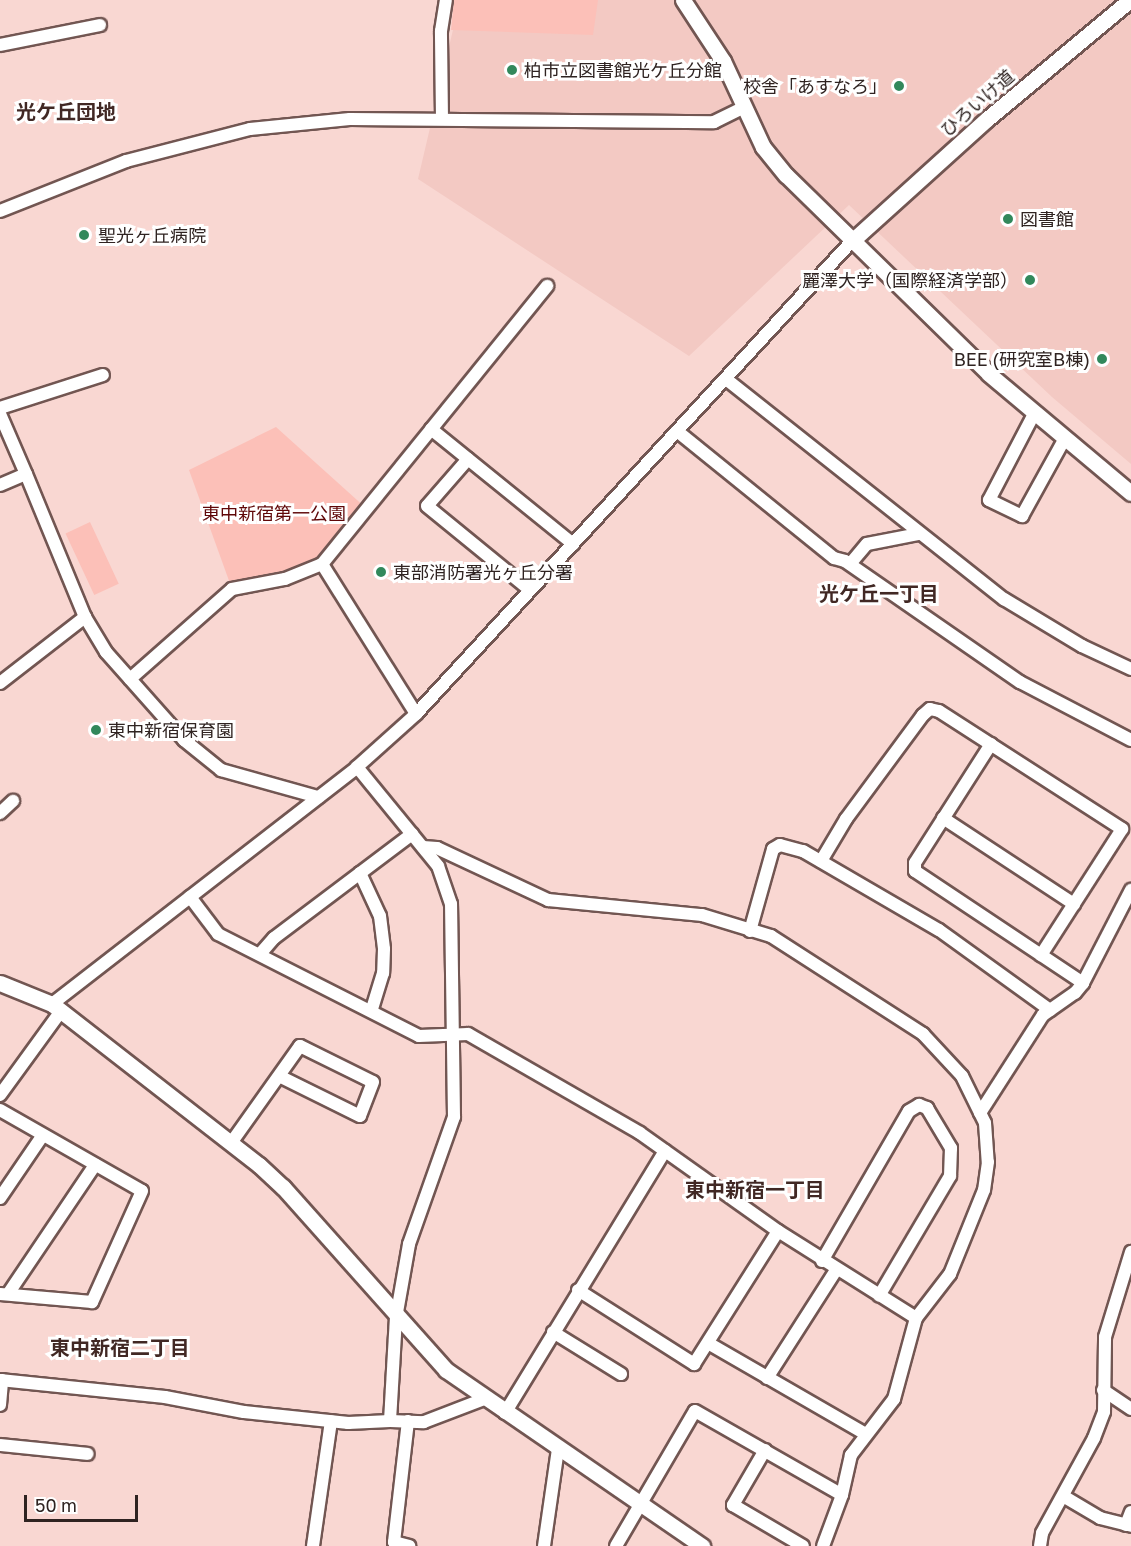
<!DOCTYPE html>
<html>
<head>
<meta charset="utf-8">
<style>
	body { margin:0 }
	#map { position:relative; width:1131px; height:1546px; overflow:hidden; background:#f9d7d2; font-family:"Golos Text","Noto Sans JP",sans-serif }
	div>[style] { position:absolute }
	.built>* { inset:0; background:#f3c9c3 }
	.green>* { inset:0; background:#fcc0b8; transform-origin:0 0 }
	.roads { filter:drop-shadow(2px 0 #725652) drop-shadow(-2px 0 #725652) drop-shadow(0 2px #725652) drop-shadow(0 -2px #725652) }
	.minor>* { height:12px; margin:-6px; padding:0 6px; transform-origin:6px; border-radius:6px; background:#fff }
	.tertiary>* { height:15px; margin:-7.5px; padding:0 7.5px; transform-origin:7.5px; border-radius:7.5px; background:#fff }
	.dots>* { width:16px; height:16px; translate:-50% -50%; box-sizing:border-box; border:3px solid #fff; border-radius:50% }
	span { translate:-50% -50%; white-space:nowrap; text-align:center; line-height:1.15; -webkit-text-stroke:6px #fff; paint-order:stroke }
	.poi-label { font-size:18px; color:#2f2321 }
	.left { translate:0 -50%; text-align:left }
	.right { translate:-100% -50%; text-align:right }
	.street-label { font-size:18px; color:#2f2321 }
	.park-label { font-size:18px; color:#5f0708 }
	.neighbourhood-label { font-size:20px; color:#412824; font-weight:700 }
	.scale { position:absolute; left:24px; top:1495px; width:114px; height:27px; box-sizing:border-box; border:3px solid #2f2321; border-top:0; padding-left:8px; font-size:18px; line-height:21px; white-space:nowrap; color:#2f2321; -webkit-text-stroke:4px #fff; paint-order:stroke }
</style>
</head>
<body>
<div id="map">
	<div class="built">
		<i style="clip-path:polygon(460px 0,1131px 0,1131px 464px,1052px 397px,849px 205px,689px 356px,418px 179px)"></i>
	</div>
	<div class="green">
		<i style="clip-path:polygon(454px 0,598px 0,593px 35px,451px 30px)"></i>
		<i style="clip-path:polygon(276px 427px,367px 509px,322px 564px,232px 589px,189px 470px)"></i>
		<i style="left:90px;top:522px;width:68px;height:27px;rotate:65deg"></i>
	</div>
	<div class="roads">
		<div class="minor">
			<i style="left:0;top:45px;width:102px;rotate:-11.3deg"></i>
			<i style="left:442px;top:119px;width:88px;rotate:-90.7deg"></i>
			<i style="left:441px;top:31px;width:31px;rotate:-81deg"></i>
			<i style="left:0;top:211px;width:136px;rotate:-21.6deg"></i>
			<i style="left:126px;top:161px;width:128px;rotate:-14.5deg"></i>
			<i style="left:250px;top:129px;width:100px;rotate:-5.7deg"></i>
			<i style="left:350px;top:119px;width:364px;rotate:0.5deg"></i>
			<i style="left:714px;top:122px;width:32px;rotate:-26deg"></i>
			<i style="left:726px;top:379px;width:355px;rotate:38.4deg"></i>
			<i style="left:1004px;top:599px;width:91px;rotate:31.1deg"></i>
			<i style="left:1082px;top:646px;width:54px;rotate:25.1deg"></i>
			<i style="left:0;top:408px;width:108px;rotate:-17.8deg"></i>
			<i style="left:0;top:414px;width:65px;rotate:66.6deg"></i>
			<i style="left:1034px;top:414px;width:97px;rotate:117.6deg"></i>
			<i style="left:989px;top:500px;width:37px;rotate:26deg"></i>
			<i style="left:1022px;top:516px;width:87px;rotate:-61.1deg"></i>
			<i style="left:431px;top:429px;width:183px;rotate:39deg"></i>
			<i style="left:677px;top:431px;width:202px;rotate:39deg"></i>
			<i style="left:834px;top:558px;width:11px;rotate:15deg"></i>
			<i style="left:845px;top:561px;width:213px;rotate:34.7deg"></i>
			<i style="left:1020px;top:682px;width:125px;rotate:27.6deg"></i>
			<i style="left:468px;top:459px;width:62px;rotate:131.1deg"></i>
			<i style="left:427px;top:506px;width:133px;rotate:39.2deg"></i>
			<i style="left:0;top:485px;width:28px;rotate:-23deg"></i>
			<i style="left:26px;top:474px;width:155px;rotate:67.6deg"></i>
			<i style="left:85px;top:617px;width:41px;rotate:59deg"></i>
			<i style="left:106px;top:652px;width:118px;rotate:48.4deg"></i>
			<i style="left:184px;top:740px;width:48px;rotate:39deg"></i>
			<i style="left:221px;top:770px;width:101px;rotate:15.6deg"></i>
			<i style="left:322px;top:564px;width:177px;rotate:57.9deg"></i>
			<i style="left:850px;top:564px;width:26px;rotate:-50deg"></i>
			<i style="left:867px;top:544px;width:53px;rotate:-10.9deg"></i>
			<i style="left:130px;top:679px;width:136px;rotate:-41.4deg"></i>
			<i style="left:232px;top:589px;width:54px;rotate:-10.7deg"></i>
			<i style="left:285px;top:579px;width:40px;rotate:-22deg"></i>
			<i style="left:322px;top:564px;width:358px;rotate:-51deg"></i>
			<i style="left:0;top:683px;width:108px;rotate:-37.8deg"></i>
			<i style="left:991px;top:744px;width:141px;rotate:122.6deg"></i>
			<i style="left:915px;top:863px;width:8px;rotate:90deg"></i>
			<i style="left:915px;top:871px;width:202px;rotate:33.7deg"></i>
			<i style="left:0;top:813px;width:18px;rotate:-43deg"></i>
			<i style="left:943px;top:818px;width:157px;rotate:33.3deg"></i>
			<i style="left:423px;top:847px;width:14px;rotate:4deg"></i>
			<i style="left:437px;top:848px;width:123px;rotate:25.1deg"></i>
			<i style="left:548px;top:900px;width:155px;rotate:5.6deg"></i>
			<i style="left:702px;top:915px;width:72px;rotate:16.9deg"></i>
			<i style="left:771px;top:936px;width:181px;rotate:32.8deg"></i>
			<i style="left:923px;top:1034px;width:57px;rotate:47.1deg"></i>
			<i style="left:962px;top:1076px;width:52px;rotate:63.9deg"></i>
			<i style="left:985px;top:1123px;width:39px;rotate:86deg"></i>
			<i style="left:988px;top:1162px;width:28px;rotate:98deg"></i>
			<i style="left:984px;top:1190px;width:91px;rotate:112deg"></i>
			<i style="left:950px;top:1274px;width:56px;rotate:127.7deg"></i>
			<i style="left:916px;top:1318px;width:84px;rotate:105.2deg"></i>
			<i style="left:894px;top:1399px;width:71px;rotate:127.5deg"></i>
			<i style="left:851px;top:1455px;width:41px;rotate:102.7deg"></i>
			<i style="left:842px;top:1495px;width:54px;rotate:110.4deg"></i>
			<i style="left:821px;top:861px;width:49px;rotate:-59.2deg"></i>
			<i style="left:846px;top:819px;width:129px;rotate:-53.5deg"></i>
			<i style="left:923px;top:715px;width:9px;rotate:-41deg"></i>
			<i style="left:930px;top:709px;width:9px;rotate:13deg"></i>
			<i style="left:939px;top:711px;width:218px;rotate:32.8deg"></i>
			<i style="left:1122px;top:829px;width:150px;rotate:122.7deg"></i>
			<i style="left:360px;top:873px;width:47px;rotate:65.1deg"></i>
			<i style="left:380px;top:916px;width:33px;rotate:83deg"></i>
			<i style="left:384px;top:949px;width:24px;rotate:92deg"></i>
			<i style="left:383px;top:973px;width:38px;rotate:107deg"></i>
			<i style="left:190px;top:897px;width:46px;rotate:52.9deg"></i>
			<i style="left:218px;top:934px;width:225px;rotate:26.9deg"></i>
			<i style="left:419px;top:1036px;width:49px;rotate:-2.3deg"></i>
			<i style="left:468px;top:1034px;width:198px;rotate:29.9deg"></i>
			<i style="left:640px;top:1133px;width:169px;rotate:35.4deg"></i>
			<i style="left:778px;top:1231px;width:163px;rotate:32.2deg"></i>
			<i style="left:750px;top:931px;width:85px;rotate:-74.3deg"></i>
			<i style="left:773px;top:849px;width:8px;rotate:-30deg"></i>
			<i style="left:780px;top:845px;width:24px;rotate:15deg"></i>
			<i style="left:803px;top:851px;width:157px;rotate:30.2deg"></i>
			<i style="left:939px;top:930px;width:137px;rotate:35.8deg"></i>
			<i style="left:260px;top:954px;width:21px;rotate:-49deg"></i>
			<i style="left:274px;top:938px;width:173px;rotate:-37deg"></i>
			<i style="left:52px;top:1004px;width:386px;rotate:-37.8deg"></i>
			<i style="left:357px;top:767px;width:79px;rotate:-41.9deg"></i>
			<i style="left:416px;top:714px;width:645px;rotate:-47.33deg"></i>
			<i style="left:0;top:1095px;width:104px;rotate:-54deg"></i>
			<i style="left:0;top:1110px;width:163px;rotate:29.7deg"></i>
			<i style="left:142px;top:1191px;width:122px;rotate:114.2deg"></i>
			<i style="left:92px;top:1302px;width:92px;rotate:-175deg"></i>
			<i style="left:980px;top:1113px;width:117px;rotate:-57.3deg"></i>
			<i style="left:1043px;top:1015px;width:39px;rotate:-35deg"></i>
			<i style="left:1075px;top:993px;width:13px;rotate:-51deg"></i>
			<i style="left:1083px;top:983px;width:105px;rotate:-62.7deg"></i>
			<i style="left:231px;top:1143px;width:119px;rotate:-54.6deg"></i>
			<i style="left:300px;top:1046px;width:81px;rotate:26.3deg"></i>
			<i style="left:373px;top:1082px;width:36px;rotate:111deg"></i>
			<i style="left:360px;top:1116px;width:90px;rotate:-153.7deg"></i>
			<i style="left:0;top:1198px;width:76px;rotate:-55.7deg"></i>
			<i style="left:822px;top:1261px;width:173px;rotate:-59.9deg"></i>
			<i style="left:909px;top:1111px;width:12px;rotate:-31deg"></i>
			<i style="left:919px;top:1105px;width:9px;rotate:21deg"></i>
			<i style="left:927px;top:1108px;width:47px;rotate:59deg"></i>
			<i style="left:951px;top:1148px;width:28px;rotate:92deg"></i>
			<i style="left:950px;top:1176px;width:139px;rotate:120.6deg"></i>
			<i style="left:578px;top:1290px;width:138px;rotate:32.5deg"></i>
			<i style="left:694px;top:1364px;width:157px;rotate:-57.7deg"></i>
			<i style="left:8px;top:1294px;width:156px;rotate:-56deg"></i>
			<i style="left:553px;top:1332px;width:80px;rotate:31.7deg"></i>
			<i style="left:708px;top:1343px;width:180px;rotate:30deg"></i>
			<i style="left:767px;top:1378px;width:128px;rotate:-57.4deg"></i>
			<i style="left:0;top:1380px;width:166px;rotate:5.9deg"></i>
			<i style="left:165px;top:1397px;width:80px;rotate:10.8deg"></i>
			<i style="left:244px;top:1412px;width:105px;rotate:6deg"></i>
			<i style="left:348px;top:1423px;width:42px;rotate:-2.7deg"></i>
			<i style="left:390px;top:1421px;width:103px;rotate:-86.7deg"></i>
			<i style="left:396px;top:1318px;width:75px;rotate:-80deg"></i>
			<i style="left:409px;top:1244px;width:135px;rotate:-70.5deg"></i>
			<i style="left:454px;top:1117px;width:213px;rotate:-90.8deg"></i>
			<i style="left:451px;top:904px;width:40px;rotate:-108.9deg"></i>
			<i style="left:438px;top:866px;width:128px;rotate:-129.3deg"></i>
			<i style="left:1103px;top:1390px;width:34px;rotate:34deg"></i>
			<i style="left:0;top:1405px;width:25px;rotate:-85deg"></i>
			<i style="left:505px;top:1413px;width:307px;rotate:-58.6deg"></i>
			<i style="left:390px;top:1421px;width:34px;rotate:2deg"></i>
			<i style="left:424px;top:1422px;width:64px;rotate:-21deg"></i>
			<i style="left:408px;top:1421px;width:122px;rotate:96.6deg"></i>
			<i style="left:394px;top:1542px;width:16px;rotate:15deg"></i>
			<i style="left:0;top:1445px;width:88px;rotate:5.8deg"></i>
			<i style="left:765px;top:1450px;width:64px;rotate:120.2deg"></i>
			<i style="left:733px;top:1505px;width:81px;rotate:30.4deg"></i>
			<i style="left:1063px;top:1496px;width:43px;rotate:30.7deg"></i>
			<i style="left:1100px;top:1518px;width:32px;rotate:14deg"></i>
			<i style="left:1126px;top:1525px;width:14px;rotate:-69deg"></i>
			<i style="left:313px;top:1546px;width:126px;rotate:-81.8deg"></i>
			<i style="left:544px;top:1546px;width:98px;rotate:-81.8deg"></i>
			<i style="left:616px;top:1546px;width:156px;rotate:-59.7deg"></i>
			<i style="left:695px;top:1411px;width:169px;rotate:29.7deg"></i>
			<i style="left:1040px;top:1546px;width:13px;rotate:-81deg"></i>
			<i style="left:1042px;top:1533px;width:108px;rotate:-61.3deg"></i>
			<i style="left:1094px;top:1438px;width:28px;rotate:-69deg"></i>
			<i style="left:1104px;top:1412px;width:75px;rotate:-89.2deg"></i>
			<i style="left:1105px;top:1337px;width:89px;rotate:-73deg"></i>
		</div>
		<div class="tertiary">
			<i style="left:683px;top:0;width:73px;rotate:56.7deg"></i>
			<i style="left:723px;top:61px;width:95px;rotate:65.1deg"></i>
			<i style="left:763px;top:147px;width:36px;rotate:51deg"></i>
			<i style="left:786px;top:175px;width:284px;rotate:44.4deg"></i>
			<i style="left:989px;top:374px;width:185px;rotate:40deg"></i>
			<i style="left:853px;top:240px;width:181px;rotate:-42.1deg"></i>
			<i style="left:987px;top:119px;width:186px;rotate:-39.8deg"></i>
			<i style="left:0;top:983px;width:56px;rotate:22deg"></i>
			<i style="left:52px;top:1004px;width:262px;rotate:37.9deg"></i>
			<i style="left:259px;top:1165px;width:33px;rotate:43deg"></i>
			<i style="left:283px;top:1187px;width:245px;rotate:48.3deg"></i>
			<i style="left:446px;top:1370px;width:311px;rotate:34.5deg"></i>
		</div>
	</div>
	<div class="dots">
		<i style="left:512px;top:70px;background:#32885b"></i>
		<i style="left:899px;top:86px;background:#32885b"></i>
		<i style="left:1008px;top:219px;background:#32885b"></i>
		<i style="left:84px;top:235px;background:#32885b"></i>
		<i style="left:1030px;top:280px;background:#32885b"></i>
		<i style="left:1102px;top:359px;background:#32885b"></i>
		<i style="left:381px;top:572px;background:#32885b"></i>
		<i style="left:96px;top:730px;background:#32885b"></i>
	</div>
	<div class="poi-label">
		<span class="left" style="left:524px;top:70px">柏市立図書館光ケ丘分館</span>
		<span class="right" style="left:887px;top:86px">校舎「あすなろ」</span>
		<span class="left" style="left:1020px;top:219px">図書館</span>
		<span class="left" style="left:98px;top:235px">聖光ヶ丘病院</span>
		<span class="right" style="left:1018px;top:280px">麗澤大学（国際経済学部）</span>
		<span class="right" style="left:1090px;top:359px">BEE (研究室B棟)</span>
		<span class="left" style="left:393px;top:572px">東部消防署光ヶ丘分署</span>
		<span class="left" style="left:108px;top:730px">東中新宿保育園</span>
	</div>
	<div class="street-label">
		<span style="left:977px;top:103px;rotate:-41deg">ひろいけ道</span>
	</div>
	<div class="park-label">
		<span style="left:274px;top:513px">東中新宿第一公園</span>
	</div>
	<div class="neighbourhood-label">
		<span style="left:66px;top:111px">光ケ丘団地</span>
		<span style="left:879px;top:593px">光ケ丘一丁目</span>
		<span style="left:755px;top:1189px">東中新宿一丁目</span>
		<span style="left:120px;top:1347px">東中新宿二丁目</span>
	</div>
	<div class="scale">50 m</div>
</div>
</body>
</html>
